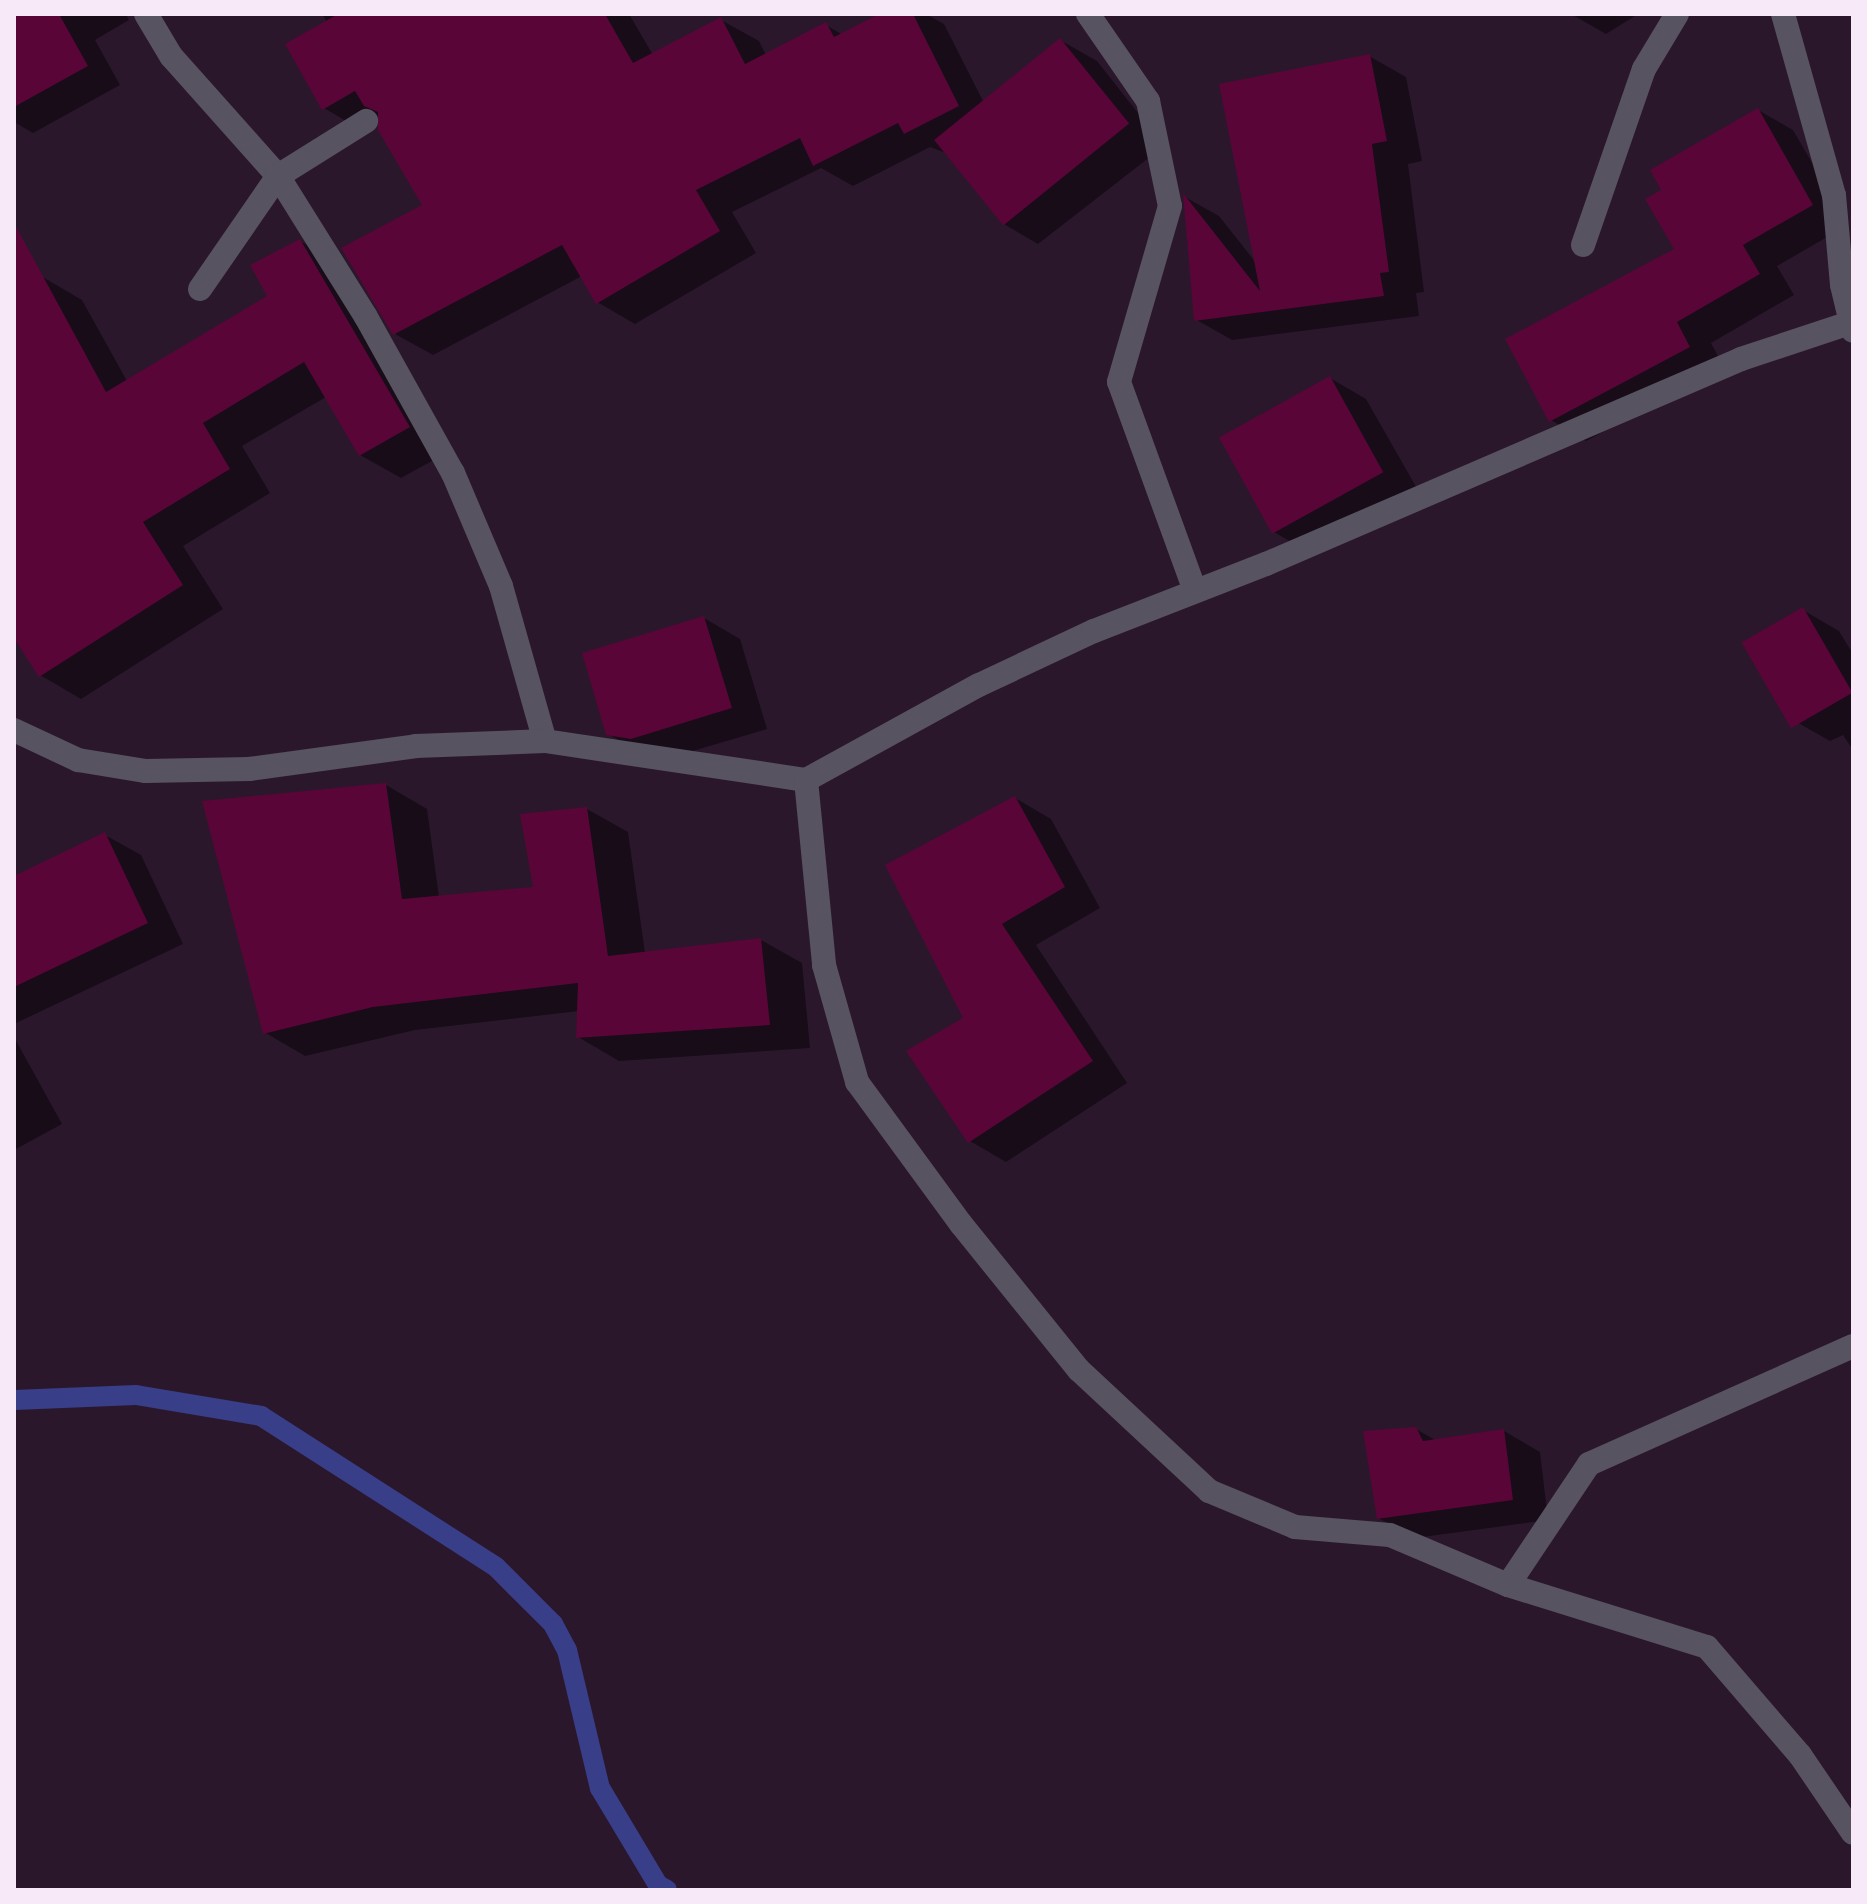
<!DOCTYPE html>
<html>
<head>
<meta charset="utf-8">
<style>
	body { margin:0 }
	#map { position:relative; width:1867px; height:1904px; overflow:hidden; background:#2b172c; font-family:Ubuntu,sans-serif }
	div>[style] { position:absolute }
	.shadow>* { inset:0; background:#0007 }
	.stream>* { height:20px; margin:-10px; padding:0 10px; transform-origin:10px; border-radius:10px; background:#393e89 }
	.building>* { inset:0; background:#590537; transform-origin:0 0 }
	.street>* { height:24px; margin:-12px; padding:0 12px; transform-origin:12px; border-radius:12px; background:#575360 }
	span { translate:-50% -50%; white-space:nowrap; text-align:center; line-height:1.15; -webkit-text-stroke:8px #0e060f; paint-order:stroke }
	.frame { position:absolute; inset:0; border:16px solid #f7e9f7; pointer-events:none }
</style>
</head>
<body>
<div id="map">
	<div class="shadow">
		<i style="clip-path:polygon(14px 14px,126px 14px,129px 20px,95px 40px,120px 85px,33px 133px,14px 122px)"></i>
		<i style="clip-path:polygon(322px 14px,629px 14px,653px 55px,721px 20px,759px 41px,766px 55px,826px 25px,843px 35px,884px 14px,926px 14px,944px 24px,983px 101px,1060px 40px,1097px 61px,1164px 146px,1038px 244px,1002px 223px,946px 153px,930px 147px,853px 186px,821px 168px,732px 212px,756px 253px,635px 324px,597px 302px,582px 276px,433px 355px,395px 334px,425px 206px,380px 120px,361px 130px,324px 108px,327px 22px)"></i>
		<i style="clip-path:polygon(1571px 14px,1638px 14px,1606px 34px)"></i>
		<i style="clip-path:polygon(1369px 56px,1406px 77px,1422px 161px,1408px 164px,1424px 292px,1416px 293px,1419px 316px,1232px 340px,1195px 319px,1185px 197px,1219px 216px,1257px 264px)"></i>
		<i style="clip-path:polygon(1758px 110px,1793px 130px,1848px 225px,1777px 266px,1794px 295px,1711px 343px,1724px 367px,1586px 441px,1551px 420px,1676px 250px,1664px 191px)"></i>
		<i style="clip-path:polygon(300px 241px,341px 265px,450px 451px,401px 478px,360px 455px,326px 397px,242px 446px,270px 493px,183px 546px,223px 609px,81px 699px,40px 675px,14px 634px,14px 291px,41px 276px,82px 300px,127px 381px,270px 297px)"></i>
		<i style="clip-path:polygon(1330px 378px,1366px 399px,1419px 492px,1310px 553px,1274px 532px)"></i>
		<i style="clip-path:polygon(1803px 610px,1839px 631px,1853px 654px,1853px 750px,1843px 735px,1830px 741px,1793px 720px)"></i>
		<i style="clip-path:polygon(704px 618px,740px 639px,767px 729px,669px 758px,645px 755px,608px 734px)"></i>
		<i style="clip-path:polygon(386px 785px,427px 809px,439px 897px,536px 889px,587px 809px,628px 832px,645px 953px,761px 940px,802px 963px,810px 1048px,619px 1061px,578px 1037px,579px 1011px,415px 1030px,305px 1056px,264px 1032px)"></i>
		<i style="clip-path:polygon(1015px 798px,1051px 819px,1100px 908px,1036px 945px,1127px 1083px,1006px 1162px,970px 1141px,966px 1018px)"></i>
		<i style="clip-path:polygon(105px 835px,141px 855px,183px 944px,14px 1024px,14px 878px)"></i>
		<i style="clip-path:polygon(14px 1037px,62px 1124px,14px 1150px)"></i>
		<i style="clip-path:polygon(1416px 1429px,1437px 1441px,1504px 1431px,1540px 1452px,1548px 1520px,1415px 1538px,1378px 1518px)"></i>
	</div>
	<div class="stream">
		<i style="left:14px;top:1400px;width:122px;rotate:-2.3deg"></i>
		<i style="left:136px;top:1395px;width:127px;rotate:9.5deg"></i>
		<i style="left:261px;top:1416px;width:279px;rotate:32.7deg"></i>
		<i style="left:496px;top:1567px;width:81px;rotate:45deg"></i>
		<i style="left:553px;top:1624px;width:30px;rotate:62deg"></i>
		<i style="left:567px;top:1650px;width:142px;rotate:76.6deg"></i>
		<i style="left:600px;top:1788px;width:113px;rotate:59.1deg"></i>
		<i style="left:658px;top:1885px;width:10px;rotate:29deg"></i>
	</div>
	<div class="building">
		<i style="clip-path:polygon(14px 14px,59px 14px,88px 66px,14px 107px)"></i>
		<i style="clip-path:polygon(338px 14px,605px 14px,633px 63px,721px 17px,745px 64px,826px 22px,834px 37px,879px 14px,913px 14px,959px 106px,904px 134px,898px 123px,813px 166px,800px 138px,696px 190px,720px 231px,596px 304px,562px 245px,393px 335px,341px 248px,422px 205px,378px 130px,378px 112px,364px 106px,355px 91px,322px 110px,285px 44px)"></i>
		<i style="left:1060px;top:38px;width:110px;height:162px;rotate:51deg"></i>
		<i style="clip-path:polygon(1370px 54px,1387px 141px,1372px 144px,1389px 272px,1380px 273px,1384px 296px,1194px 321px,1183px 193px,1260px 291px,1219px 84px)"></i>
		<i style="clip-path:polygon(1758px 108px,1813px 205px,1743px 245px,1760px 274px,1677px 322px,1690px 347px,1549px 422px,1505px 339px,1674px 249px,1645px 199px,1661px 190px,1650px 170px)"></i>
		<i style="clip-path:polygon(14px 223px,106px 392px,267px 296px,250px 265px,300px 239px,410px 427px,359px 456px,304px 362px,203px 423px,230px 469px,143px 522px,183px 585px,39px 677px,14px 638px)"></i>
		<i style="left:1330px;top:376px;width:110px;height:127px;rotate:61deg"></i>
		<i style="left:1803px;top:607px;width:99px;height:71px;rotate:60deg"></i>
		<i style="clip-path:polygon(704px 616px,732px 708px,631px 739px,606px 735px,582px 653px)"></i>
		<i style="clip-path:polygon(386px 783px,402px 899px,533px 887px,520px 814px,587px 807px,608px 956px,761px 938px,770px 1025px,576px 1038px,578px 983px,373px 1007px,263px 1034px,202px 801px)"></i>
		<i style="clip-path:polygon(1015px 796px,1065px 887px,1002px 924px,1093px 1061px,968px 1143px,906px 1051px,963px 1018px,885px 865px)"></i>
		<i style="clip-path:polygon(105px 832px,148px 923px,14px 987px,14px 876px)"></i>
		<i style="clip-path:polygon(1416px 1427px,1423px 1441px,1504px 1429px,1513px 1500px,1377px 1519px,1363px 1431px)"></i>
	</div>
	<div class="street">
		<i style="left:146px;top:14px;width:49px;rotate:59.2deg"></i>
		<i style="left:171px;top:56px;width:161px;rotate:48.3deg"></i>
		<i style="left:278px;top:176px;width:166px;rotate:58deg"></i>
		<i style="left:366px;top:317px;width:179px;rotate:60.9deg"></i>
		<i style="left:453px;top:473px;width:123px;rotate:67deg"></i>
		<i style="left:501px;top:586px;width:161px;rotate:74.2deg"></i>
		<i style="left:1088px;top:14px;width:106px;rotate:55.4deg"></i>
		<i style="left:1148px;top:101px;width:107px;rotate:78.2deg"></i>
		<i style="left:1170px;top:206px;width:183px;rotate:106.2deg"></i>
		<i style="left:1119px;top:382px;width:222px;rotate:70deg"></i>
		<i style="left:1783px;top:14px;width:188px;rotate:74.3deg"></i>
		<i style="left:1834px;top:195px;width:90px;rotate:84.9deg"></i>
		<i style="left:1842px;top:285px;width:47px;rotate:76.6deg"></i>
		<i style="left:1583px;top:245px;width:186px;rotate:-70.9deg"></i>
		<i style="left:1644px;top:69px;width:64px;rotate:-59deg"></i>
		<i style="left:200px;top:289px;width:137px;rotate:-55.4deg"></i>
		<i style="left:278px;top:176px;width:104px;rotate:-32deg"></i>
		<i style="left:14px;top:730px;width:71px;rotate:25.1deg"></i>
		<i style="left:78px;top:760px;width:69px;rotate:9.2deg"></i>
		<i style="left:146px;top:771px;width:103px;rotate:-1.1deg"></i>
		<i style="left:249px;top:769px;width:169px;rotate:-7.8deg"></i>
		<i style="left:416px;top:746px;width:129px;rotate:-2.2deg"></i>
		<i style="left:545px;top:741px;width:264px;rotate:8.5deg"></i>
		<i style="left:806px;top:780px;width:197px;rotate:-28.8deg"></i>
		<i style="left:979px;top:685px;width:127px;rotate:-25.2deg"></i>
		<i style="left:1094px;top:631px;width:185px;rotate:-21.3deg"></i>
		<i style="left:1266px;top:564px;width:517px;rotate:-23.34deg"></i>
		<i style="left:1741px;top:359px;width:118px;rotate:-18.3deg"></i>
		<i style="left:806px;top:780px;width:186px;rotate:84.4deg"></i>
		<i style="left:824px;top:965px;width:122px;rotate:74.2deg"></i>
		<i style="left:857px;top:1082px;width:176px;rotate:53.8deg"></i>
		<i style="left:961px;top:1224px;width:188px;rotate:51.1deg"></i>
		<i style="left:1079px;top:1370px;width:178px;rotate:42.9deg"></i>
		<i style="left:1209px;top:1491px;width:93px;rotate:22.7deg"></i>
		<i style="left:1295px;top:1527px;width:95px;rotate:4.8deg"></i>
		<i style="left:1390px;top:1535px;width:128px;rotate:23deg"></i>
		<i style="left:1508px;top:1585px;width:208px;rotate:17.3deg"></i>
		<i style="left:1707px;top:1647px;width:143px;rotate:49.3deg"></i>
		<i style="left:1800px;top:1755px;width:94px;rotate:55.8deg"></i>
		<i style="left:1508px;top:1585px;width:146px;rotate:-56.2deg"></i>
		<i style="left:1589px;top:1464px;width:289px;rotate:-24.1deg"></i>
	</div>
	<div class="frame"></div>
</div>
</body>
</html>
